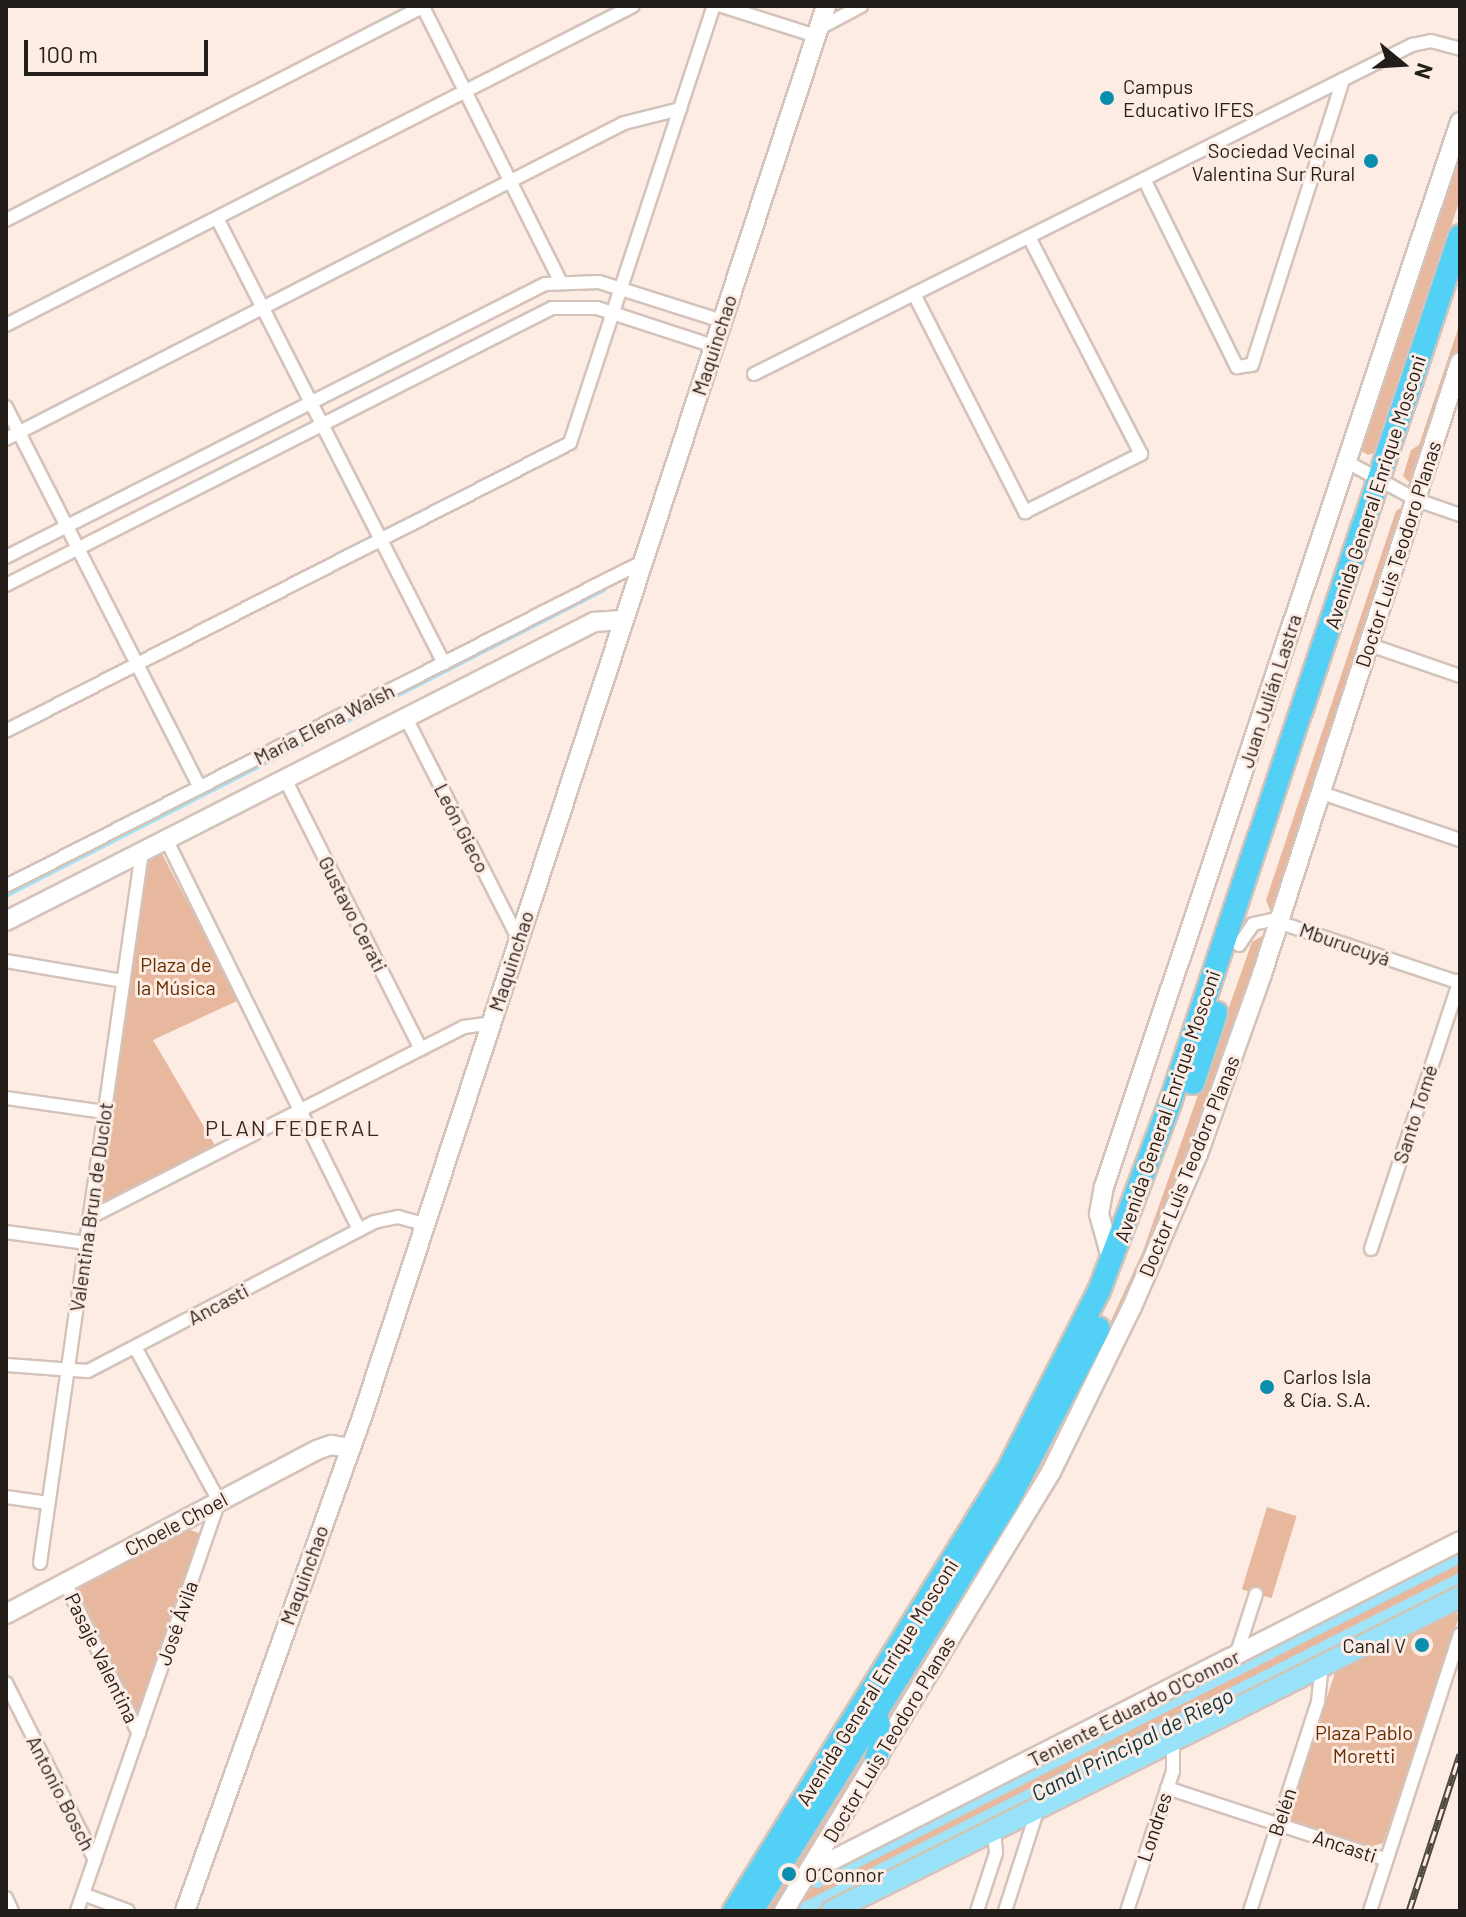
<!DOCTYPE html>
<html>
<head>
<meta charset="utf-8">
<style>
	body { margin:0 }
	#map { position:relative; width:1466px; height:1917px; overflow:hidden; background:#fcece3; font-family:Barlow,sans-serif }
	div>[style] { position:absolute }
	.green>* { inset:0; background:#e7b89e; transform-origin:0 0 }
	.stream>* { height:4px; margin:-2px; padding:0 2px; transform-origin:2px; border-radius:2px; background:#a1e3f9 }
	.canal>* { height:12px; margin:-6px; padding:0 6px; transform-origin:6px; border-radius:6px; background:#a1e3f9 }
	.roads { filter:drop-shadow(2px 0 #d3c3ba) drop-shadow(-2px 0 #d3c3ba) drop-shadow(0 2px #d3c3ba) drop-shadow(0 -2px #d3c3ba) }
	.street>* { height:12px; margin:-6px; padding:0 6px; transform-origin:6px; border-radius:6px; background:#fff }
	.secondary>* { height:18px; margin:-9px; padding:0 9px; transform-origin:9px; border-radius:9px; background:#fff }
	.primary>* { height:20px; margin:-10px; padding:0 10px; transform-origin:10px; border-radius:10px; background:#98e3f9 }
	.highway>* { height:22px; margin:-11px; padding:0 11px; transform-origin:11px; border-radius:11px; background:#53d0f5 }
	.rail>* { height:7px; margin-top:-3.5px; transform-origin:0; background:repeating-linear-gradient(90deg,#fcece3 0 12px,#4e4641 0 24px); box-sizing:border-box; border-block:2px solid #4e4641 }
	.dots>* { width:22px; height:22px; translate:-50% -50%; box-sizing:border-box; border:4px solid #fcece3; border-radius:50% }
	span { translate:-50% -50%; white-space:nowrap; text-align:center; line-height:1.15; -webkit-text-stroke:6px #fcece3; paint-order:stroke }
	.poi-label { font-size:20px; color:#241e1a }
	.left { translate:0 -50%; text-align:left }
	.right { translate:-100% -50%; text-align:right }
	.street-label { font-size:20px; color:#241e1a }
	.park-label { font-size:20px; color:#662d00 }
	.neighbourhood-label { font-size:22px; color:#372a23; letter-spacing:2px }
	.water-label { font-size:22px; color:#0a343f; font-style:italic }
	.frame { position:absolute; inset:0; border:8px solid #241e1a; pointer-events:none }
	.north { position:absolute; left:1362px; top:24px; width:80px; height:80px; -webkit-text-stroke:6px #fcece3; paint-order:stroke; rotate:108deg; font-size:22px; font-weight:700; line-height:32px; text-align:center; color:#241e1a }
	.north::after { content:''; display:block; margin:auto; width:28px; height:36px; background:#241e1a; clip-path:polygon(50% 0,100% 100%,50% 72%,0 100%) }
	.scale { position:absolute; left:24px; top:40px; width:184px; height:36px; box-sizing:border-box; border:4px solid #241e1a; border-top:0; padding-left:10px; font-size:24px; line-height:28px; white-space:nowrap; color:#241e1a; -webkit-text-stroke:6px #fcece3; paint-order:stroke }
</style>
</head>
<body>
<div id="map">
	<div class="green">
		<i style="clip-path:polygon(1460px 145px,1460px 199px,1376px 452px,1368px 455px,1360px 450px)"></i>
		<i style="clip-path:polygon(1460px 323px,1460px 348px,1417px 477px,1410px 483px,1403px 476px,1411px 450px,1419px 445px)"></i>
		<i style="clip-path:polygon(1402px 507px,1406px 510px,1274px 910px,1270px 910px,1266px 900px,1396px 511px)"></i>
		<i style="clip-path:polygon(161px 852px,239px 1000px,153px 1040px,217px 1149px,99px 1205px,146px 861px)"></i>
		<i style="clip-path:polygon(1267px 933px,1207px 1117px,1079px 1411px,889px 1727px,885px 1716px,1040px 1462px,1085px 1377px,1143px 1251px,1252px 942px)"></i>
		<i style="left:1267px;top:1507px;width:31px;height:86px;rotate:17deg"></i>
		<i style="clip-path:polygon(185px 1528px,201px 1534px,137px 1714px,77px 1587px)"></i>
		<i style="clip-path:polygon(1460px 1549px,1460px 1590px,822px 1911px,796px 1911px,819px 1873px)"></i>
		<i style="clip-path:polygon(1454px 1609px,1459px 1617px,1383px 1843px,1369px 1847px,1291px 1821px,1289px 1811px,1336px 1670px)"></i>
		<i style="clip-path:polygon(873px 1735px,878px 1738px,778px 1911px,759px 1911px,770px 1904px)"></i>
	</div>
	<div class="stream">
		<i style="left:6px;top:896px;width:672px;rotate:-27.1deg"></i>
	</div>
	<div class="canal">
		<i style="left:817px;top:1882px;width:720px;rotate:-26.81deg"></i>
		<i style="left:803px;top:1909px;width:735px;rotate:-26.67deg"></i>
	</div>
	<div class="roads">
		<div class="street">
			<i style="left:722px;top:6px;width:99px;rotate:17.7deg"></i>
			<i style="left:423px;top:7px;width:305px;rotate:63.4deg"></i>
			<i style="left:818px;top:29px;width:49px;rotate:-28.1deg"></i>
			<i style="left:1144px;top:179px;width:210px;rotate:63.7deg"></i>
			<i style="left:1237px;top:367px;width:15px;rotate:-8deg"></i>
			<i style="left:1252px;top:365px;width:300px;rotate:-72.3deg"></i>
			<i style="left:217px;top:218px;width:500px;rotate:63deg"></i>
			<i style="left:6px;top:220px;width:470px;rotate:-27.1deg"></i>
			<i style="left:914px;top:294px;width:245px;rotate:63deg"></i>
			<i style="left:1025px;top:512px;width:130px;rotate:-26.6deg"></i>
			<i style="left:1141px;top:454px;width:244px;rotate:-117.3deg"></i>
			<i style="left:6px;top:325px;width:703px;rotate:-26.97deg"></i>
			<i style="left:754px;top:374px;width:736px;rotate:-26.57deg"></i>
			<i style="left:1412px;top:45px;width:19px;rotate:-12deg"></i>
			<i style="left:1431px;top:41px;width:30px;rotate:15deg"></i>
			<i style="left:6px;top:407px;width:427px;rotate:63deg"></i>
			<i style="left:6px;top:439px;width:694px;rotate:-27.08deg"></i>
			<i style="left:624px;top:123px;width:58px;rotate:-14deg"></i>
			<i style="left:1347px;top:462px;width:80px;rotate:28.5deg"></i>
			<i style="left:1417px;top:500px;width:46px;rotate:19.2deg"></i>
			<i style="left:6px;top:557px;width:604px;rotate:-26.86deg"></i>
			<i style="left:545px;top:284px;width:54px;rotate:-2.1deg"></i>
			<i style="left:599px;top:282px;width:129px;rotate:17.6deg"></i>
			<i style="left:6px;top:585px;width:612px;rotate:-26.9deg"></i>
			<i style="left:552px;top:308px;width:45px"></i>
			<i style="left:597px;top:308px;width:122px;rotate:18.1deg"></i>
			<i style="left:1370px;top:645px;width:95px;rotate:19deg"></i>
			<i style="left:406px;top:718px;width:247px;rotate:63deg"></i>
			<i style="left:6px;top:731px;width:633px;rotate:-27.05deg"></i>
			<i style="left:570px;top:443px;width:460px;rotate:-71.8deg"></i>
			<i style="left:285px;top:779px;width:302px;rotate:63.3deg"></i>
			<i style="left:1322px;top:793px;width:146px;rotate:18.8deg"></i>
			<i style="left:166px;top:839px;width:436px;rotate:63.7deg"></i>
			<i style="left:6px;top:886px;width:714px;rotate:-27deg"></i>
			<i style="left:1239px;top:945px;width:25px;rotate:-56deg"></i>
			<i style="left:1253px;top:924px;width:19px;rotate:-12deg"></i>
			<i style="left:1272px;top:920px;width:198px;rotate:18.5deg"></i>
			<i style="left:6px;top:961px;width:119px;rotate:9.7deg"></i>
			<i style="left:6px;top:1098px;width:99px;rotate:8.1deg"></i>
			<i style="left:89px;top:1218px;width:421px;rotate:-27deg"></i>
			<i style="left:464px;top:1027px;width:27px;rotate:-8deg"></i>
			<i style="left:6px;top:1232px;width:81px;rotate:7.8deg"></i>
			<i style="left:1371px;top:1249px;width:283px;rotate:-71.7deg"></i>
			<i style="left:6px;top:1365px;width:82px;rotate:4.2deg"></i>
			<i style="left:88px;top:1371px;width:322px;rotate:-27.5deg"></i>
			<i style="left:374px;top:1222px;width:25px;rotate:-12deg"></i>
			<i style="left:398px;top:1217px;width:28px;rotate:15deg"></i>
			<i style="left:6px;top:1497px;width:42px;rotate:8.1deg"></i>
			<i style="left:40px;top:1563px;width:718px;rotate:-81.84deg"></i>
			<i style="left:65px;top:1583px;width:168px;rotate:63.9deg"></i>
			<i style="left:1236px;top:1656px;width:65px;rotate:-72.1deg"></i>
			<i style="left:6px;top:1683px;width:198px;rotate:63.3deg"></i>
			<i style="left:1167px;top:1788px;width:231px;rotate:18.1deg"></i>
			<i style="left:83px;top:1894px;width:48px;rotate:20.7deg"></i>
			<i style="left:6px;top:1898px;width:14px;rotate:65deg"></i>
			<i style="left:77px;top:1911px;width:434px;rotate:-70.9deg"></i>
			<i style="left:219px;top:1501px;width:175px;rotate:-118.6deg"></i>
			<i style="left:977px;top:1911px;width:61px;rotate:-71.9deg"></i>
			<i style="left:996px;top:1853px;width:23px;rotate:-95deg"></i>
			<i style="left:1005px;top:1911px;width:108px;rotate:-72.2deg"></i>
			<i style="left:1127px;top:1911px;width:147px;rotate:-71.8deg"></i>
			<i style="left:1173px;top:1771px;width:30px;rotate:-90deg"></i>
			<i style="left:1250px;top:1911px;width:220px;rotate:-72deg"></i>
			<i style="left:1318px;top:1702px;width:36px;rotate:-84deg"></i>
			<i style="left:1370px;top:1911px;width:291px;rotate:-72deg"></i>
		</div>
		<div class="secondary">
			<i style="left:6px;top:921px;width:660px;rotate:-26.95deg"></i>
			<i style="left:594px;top:622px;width:28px;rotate:-4deg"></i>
			<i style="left:1112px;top:1261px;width:49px;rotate:-105.5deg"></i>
			<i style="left:1099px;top:1214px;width:27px;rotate:-80deg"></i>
			<i style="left:1104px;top:1187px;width:1123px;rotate:-71.52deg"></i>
			<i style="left:6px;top:1614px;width:352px;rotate:-27.8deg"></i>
			<i style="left:317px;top:1450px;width:15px;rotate:-20deg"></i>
			<i style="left:331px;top:1445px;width:18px;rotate:9deg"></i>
			<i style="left:809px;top:1872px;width:730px;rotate:-26.95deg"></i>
			<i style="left:185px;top:1911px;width:525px;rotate:-70.29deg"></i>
			<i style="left:362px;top:1417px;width:1485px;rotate:-71.8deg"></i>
			<i style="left:784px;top:1911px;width:514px;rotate:-58.69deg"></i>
			<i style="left:1051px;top:1472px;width:184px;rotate:-63.9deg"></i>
			<i style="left:1132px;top:1307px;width:167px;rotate:-66.7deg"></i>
			<i style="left:1198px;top:1154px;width:191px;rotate:-70.4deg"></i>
			<i style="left:1262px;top:974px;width:643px;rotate:-72.07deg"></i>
		</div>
		<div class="primary">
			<i style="left:832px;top:1911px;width:702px;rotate:-26.57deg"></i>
		</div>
		<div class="highway">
			<i style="left:1193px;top:1083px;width:74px;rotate:-71.8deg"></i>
			<i style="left:875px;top:1713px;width:24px;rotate:71deg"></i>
			<i style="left:883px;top:1736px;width:24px;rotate:107deg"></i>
			<i style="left:734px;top:1911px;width:519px;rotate:-58.15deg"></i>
			<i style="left:1008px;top:1470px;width:201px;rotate:-63.1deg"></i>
			<i style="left:1099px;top:1291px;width:201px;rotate:-69.3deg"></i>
			<i style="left:1170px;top:1103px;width:914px;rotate:-71.51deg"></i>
			<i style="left:752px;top:1911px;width:483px;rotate:-58deg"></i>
			<i style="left:1008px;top:1501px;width:195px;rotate:-62.3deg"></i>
		</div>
	</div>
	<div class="rail">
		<i style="left:1409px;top:1911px;width:165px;rotate:-72deg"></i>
	</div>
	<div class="dots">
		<i style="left:1107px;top:98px;background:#0a8ead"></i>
		<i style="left:1371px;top:161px;background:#0a8ead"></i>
		<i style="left:1267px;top:1387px;background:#0a8ead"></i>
		<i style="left:1422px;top:1645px;background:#0a8ead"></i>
		<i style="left:789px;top:1874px;background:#0a8ead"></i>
	</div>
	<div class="poi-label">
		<span class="left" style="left:1123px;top:98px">Campus<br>Educativo IFES</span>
		<span class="right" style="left:1355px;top:162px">Sociedad Vecinal<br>Valentina Sur Rural</span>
		<span class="left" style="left:1283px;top:1388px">Carlos Isla<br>&amp; Cía. S.A.</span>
		<span class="right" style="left:1406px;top:1645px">Canal V</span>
		<span class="left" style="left:805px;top:1874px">O´Connor</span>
	</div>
	<div class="street-label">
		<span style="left:714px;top:345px;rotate:-72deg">Maquinchao</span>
		<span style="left:1375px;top:492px;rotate:-72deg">Avenida General Enrique Mosconi</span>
		<span style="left:1398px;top:554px;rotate:-72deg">Doctor Luis Teodoro Planas</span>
		<span style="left:1270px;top:691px;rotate:-72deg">Juan Julián Lastra</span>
		<span style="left:324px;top:724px;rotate:-27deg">María Elena Walsh</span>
		<span style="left:462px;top:828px;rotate:63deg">León Gieco</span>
		<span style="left:353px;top:914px;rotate:63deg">Gustavo Cerati</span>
		<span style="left:1345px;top:944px;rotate:19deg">Mburucuyá</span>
		<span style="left:511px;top:961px;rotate:-72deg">Maquinchao</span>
		<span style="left:1167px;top:1106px;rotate:-71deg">Avenida General Enrique Mosconi</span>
		<span style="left:1415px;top:1114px;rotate:-72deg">Santo Tomé</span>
		<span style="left:1189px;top:1166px;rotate:-68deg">Doctor Luis Teodoro Planas</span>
		<span style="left:91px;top:1207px;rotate:-82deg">Valentina Brun de Duclot</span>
		<span style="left:218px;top:1304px;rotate:-28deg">Ancasti</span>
		<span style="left:176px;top:1524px;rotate:-28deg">Choele Choel</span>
		<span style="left:304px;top:1575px;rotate:-70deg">Maquinchao</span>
		<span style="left:177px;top:1623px;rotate:-71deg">José Ávila</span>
		<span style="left:102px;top:1658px;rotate:64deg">Pasaje Valentina</span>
		<span style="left:877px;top:1682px;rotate:-58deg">Avenida General Enrique Mosconi</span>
		<span style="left:1134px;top:1708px;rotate:-27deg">Teniente Eduardo O'Connor</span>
		<span style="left:889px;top:1739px;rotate:-59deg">Doctor Luis Teodoro Planas</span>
		<span style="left:61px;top:1793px;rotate:63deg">Antonio Bosch</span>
		<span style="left:1282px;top:1812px;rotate:-72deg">Belén</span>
		<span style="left:1154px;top:1827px;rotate:-72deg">Londres</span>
		<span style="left:1345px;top:1846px;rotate:18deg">Ancasti</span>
	</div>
	<div class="park-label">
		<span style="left:176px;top:976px">Plaza de<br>la Música</span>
		<span style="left:1364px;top:1744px">Plaza Pablo<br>Moretti</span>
	</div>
	<div class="neighbourhood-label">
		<span style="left:293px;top:1128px">PLAN FEDERAL</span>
	</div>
	<div class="water-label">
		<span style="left:1132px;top:1744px;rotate:-27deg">Canal Principal de Riego</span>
	</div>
	<div class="frame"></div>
	<div class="north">N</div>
	<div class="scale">100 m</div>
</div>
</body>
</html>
